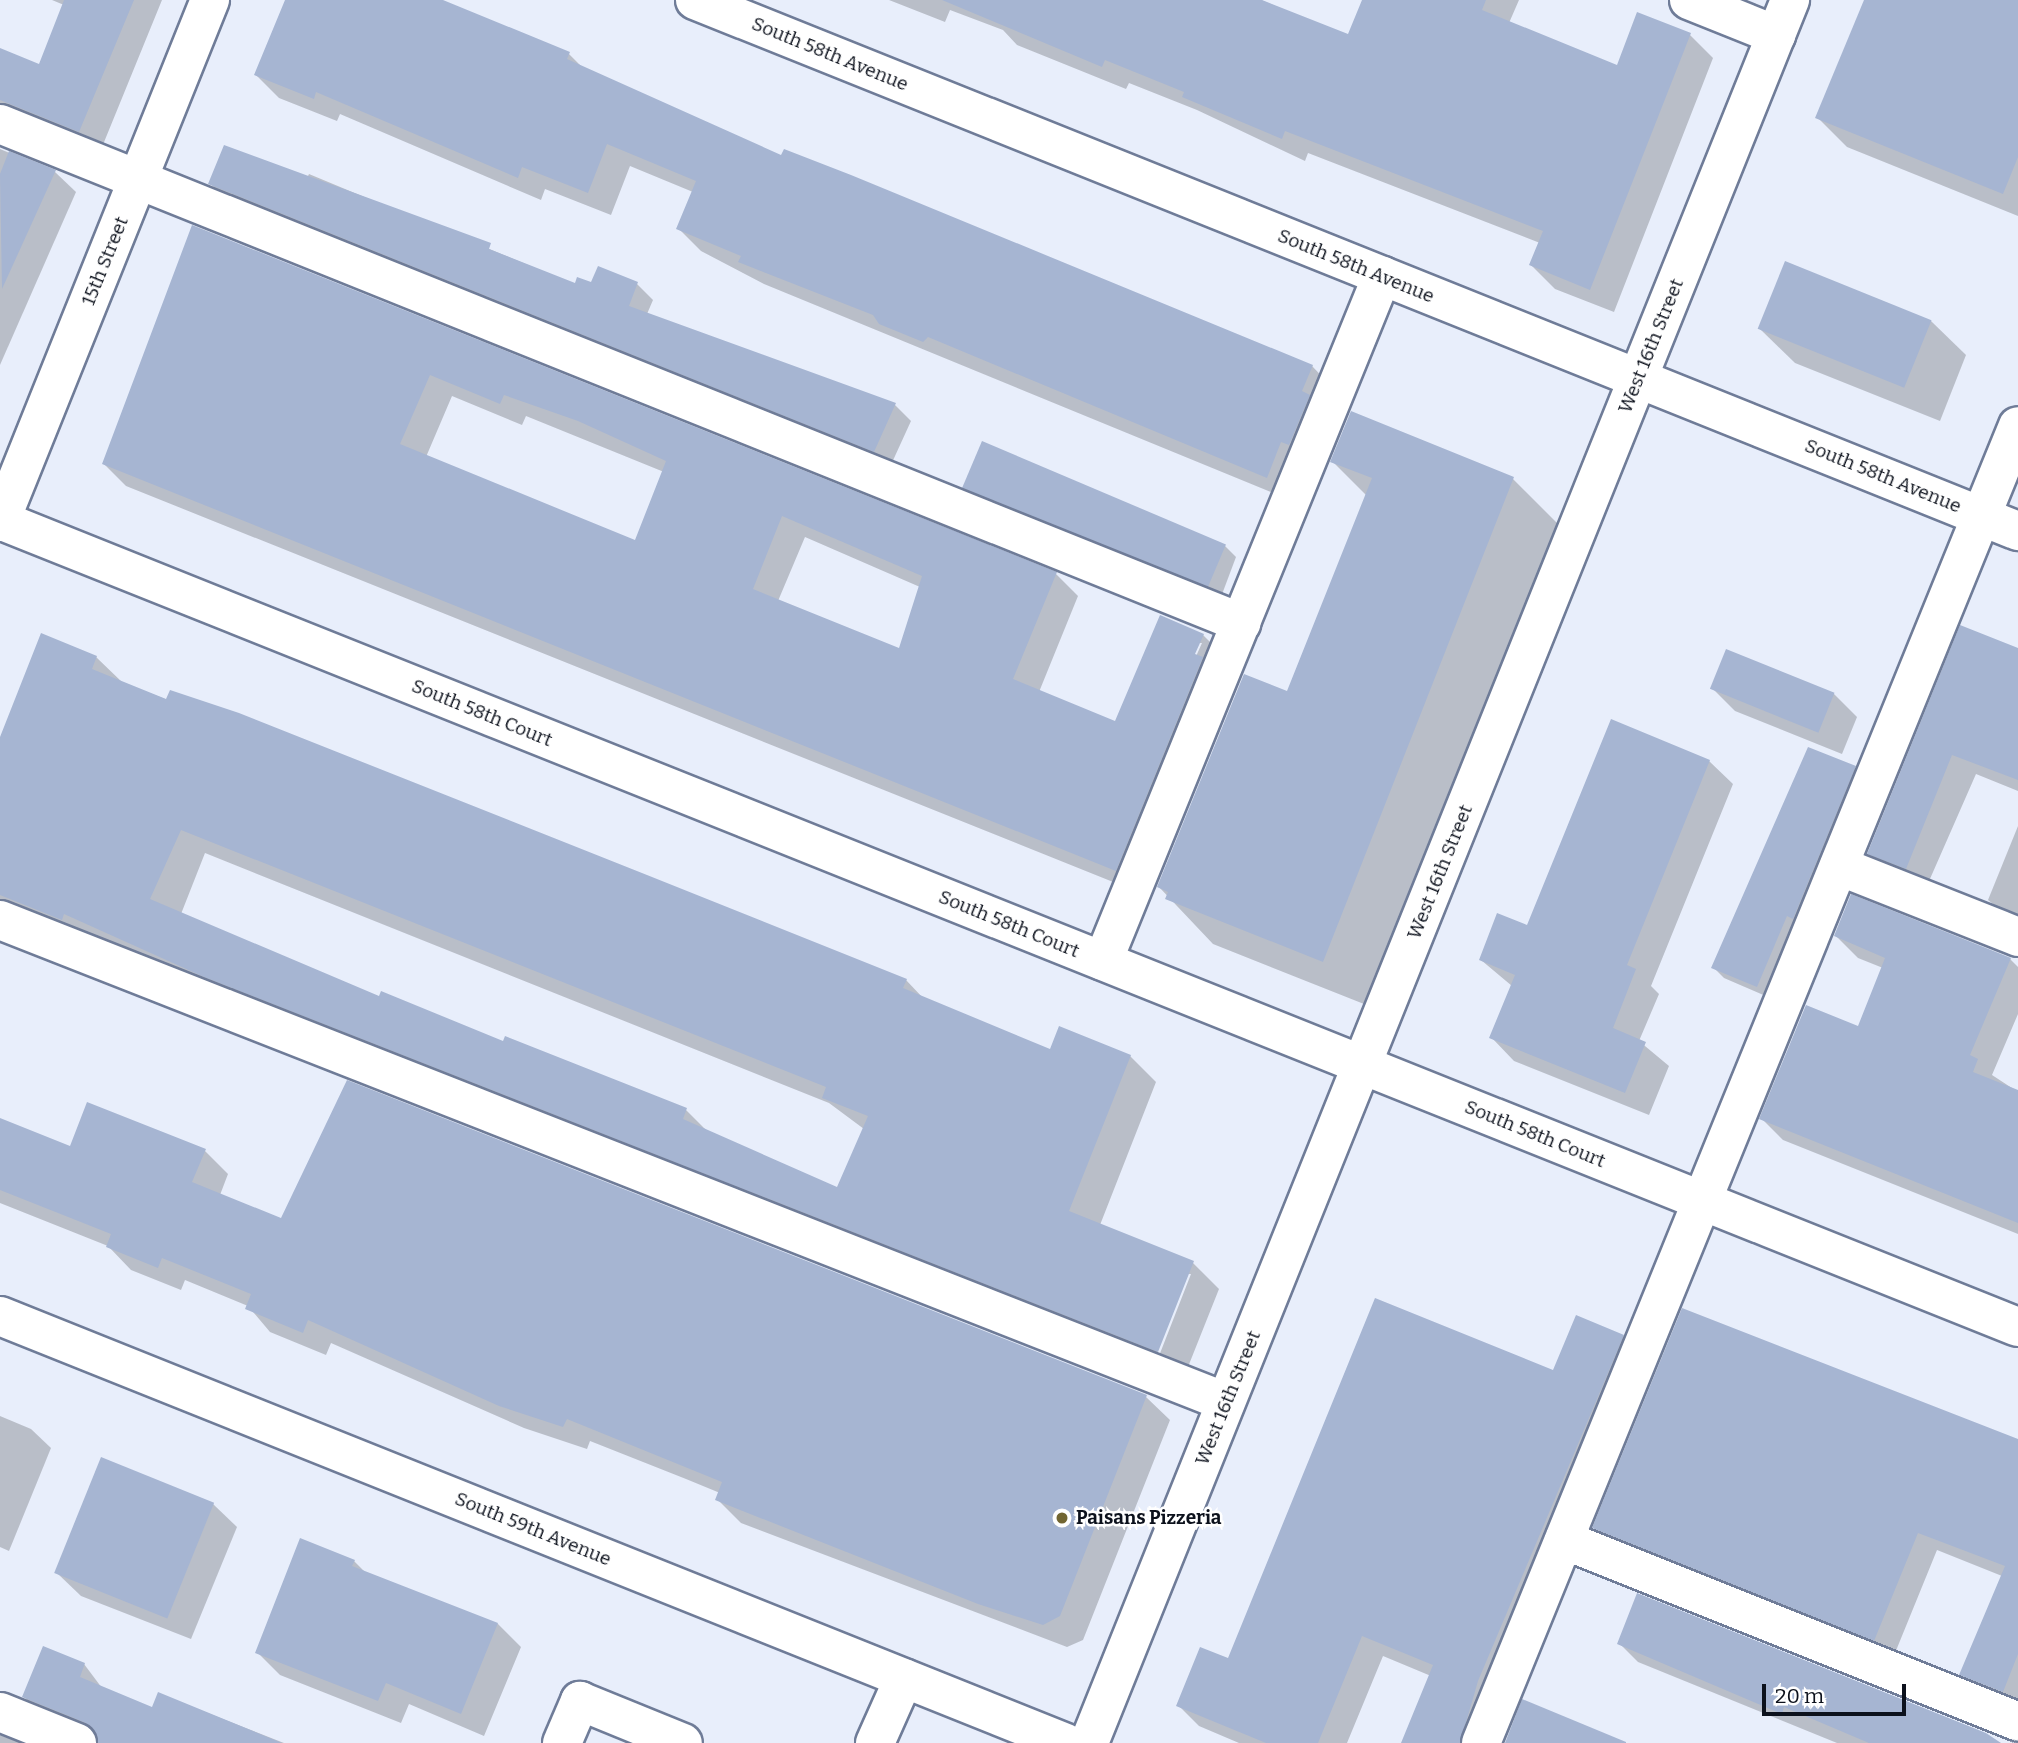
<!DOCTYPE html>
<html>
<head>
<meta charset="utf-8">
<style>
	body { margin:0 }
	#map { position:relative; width:2018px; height:1743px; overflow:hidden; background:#e8eefb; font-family:Bitter,serif }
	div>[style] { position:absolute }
	.shadow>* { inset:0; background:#0003 }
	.building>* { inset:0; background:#a6b5d2; transform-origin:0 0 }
	.roads { filter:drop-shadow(2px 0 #6f7c98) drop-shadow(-2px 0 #6f7c98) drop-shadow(0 2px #6f7c98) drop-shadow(0 -2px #6f7c98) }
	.minor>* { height:38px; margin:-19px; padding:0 19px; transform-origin:19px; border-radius:19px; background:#fff }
	.dots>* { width:19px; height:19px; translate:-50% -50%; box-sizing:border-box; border:4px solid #fff; border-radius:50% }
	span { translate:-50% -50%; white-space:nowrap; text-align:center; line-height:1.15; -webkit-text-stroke:5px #fff; paint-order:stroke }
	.street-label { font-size:19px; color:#0c111c }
	.poi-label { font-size:19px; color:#0c111c; font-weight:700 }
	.left { translate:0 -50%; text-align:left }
	.scale { position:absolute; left:1762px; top:1684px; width:144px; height:32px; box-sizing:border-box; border:4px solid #0c111c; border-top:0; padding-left:9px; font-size:21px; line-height:24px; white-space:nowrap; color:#0c111c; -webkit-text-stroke:5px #fff; paint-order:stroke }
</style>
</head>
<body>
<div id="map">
	<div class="shadow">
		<i style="clip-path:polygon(52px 0,162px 0,100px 152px,0 136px,0 50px,40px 66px,64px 5px)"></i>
		<i style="clip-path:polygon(287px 0,439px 0,569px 54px,584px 69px,782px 157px,1312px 366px,1335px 390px,1290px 500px,764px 284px,701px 251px,678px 228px,693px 192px,630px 166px,611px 215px,545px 189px,541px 200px,340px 114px,337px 121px,279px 98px,256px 75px)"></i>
		<i style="clip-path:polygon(889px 0,1261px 0,1349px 37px,1364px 0,1519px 0,1509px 23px,1618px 67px,1690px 35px,1713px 58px,1614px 312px,1555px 289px,1531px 265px,1540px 243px,1308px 153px,1305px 161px,1197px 110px,1129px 83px,1126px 89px,1017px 45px,1003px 30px,950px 10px,945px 22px)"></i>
		<i style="clip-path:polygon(1865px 0,2018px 0,2018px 216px,1847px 147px,1817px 117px)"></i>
		<i style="clip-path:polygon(0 149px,55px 172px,76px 192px,0 365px)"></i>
		<i style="clip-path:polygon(309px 174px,576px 285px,637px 284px,653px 300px,647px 314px,895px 405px,911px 421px,890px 467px,226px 200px,211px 184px,306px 180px)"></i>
		<i style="clip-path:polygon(evenodd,193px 227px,1056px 574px,1078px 596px,1039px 692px,1115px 724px,1203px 635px,1225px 657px,1138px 892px,126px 486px,104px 464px,193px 227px,452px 396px,522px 425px,526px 416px,664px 472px,636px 542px,426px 457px,452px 396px,193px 227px,805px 537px,920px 587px,900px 650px,778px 601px,805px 537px,193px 227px,1198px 643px,1202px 643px,1193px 663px,1190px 662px,1198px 643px)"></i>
		<i style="clip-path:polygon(1931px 321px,1966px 355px,1940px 421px,1795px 363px,1760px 329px)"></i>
		<i style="clip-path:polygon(1332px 461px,1513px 479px,1559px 525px,1369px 1006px,1213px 944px,1159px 887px,1288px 693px,1367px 496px)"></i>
		<i style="clip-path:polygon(963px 487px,1225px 546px,1236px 557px,1221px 597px,975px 498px)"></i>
		<i style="clip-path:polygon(2018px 650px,2018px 791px,1976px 774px,1926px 888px,1889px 873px,1869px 853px)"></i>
		<i style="clip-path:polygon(evenodd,96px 657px,123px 683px,906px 980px,924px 999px,1051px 1051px,1130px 1056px,1156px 1082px,1100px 1225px,1193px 1263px,1219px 1289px,1184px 1377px,9px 920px,0 944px,0 742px,96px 657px,205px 853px,829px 1103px,864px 1129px,838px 1190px,708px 1132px,686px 1110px,380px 999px,181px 914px,205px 853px,96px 657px,1188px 1274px,1191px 1274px,1157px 1361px,1154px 1359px,1188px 1274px)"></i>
		<i style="clip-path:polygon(1712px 688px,1834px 694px,1857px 717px,1842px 754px,1735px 711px)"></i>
		<i style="clip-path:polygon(1709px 761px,1733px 784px,1651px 986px,1659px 994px,1639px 1041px,1669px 1066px,1649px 1115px,1514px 1061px,1491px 1037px,1512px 986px,1481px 960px,1528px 927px)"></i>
		<i style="clip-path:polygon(1855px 768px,1866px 779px,1768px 997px,1724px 978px,1713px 967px)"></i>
		<i style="clip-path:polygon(2018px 826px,2018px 924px,1988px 900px)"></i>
		<i style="clip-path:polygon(1836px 936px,2010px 959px,2018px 967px,2018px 1014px,1992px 1075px,2018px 1092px,2018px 1234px,1783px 1140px,1761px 1118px,1859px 1028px,1883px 968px,1858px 958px)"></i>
		<i style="clip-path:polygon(0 1120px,71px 1148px,205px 1151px,228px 1174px,220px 1195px,282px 1220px,1146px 1397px,1170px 1420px,1083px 1640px,1067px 1647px,741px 1523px,717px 1499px,720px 1493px,686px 1479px,590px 1441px,587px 1449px,524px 1428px,331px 1343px,326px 1355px,270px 1332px,248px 1306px,185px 1280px,181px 1290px,131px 1270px,108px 1246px,0 1203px)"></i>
		<i style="clip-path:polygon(1623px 1336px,1644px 1357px,1486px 1743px,1403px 1743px,1431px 1676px,1383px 1656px,1347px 1743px,1239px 1743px,1199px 1726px,1178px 1705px,1554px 1373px)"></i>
		<i style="clip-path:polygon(0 1416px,31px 1429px,51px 1448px,9px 1551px,0 1547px)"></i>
		<i style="clip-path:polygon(2018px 1443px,2018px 1709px,1980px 1693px,1961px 1674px,2002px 1576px,1937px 1550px,1893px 1658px,1613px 1546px,1594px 1527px)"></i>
		<i style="clip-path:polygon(102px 1460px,213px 1504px,237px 1527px,191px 1639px,81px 1596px,57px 1573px)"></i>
		<i style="clip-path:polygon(354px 1561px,365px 1572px,498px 1624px,521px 1647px,484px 1736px,409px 1704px,401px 1723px,280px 1675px,257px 1652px)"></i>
		<i style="clip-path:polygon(1619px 1643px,2001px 1743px,1837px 1743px,1638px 1662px)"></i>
		<i style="clip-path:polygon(84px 1664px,102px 1688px,153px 1710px,159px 1694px,284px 1743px,98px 1743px,44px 1716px,24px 1697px)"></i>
		<i style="clip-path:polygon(0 1735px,21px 1743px,0 1743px)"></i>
	</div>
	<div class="building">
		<i style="clip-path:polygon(64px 0,134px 0,79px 132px,0 100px,0 48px,39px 64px)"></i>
		<i style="clip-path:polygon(285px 0,443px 0,570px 52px,567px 59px,781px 155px,784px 149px,851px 175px,1313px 365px,1302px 391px,1310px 395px,1289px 445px,1281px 442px,1267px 478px,928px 337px,923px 342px,879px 324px,873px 315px,738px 262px,741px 256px,676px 229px,696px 181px,607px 144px,588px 193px,522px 167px,518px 178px,316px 92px,314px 99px,254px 75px)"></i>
		<i style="clip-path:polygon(942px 0,1262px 0,1348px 34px,1362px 0,1486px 0,1482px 10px,1617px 65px,1637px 12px,1691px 33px,1590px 290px,1529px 265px,1543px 231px,1285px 131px,1282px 139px,1182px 97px,1184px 92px,1105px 60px,1102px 67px)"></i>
		<i style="clip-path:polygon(1864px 0,2018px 0,2018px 157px,2003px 194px,1815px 118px)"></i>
		<i style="clip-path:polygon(224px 145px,491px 243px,489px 249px,575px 283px,577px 277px,591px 282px,598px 266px,638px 282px,629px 306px,896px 403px,874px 452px,208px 184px)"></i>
		<i style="clip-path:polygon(9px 151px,56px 170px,2px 289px,0 174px)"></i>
		<i style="clip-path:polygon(evenodd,192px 225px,1057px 572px,1013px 679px,1115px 721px,1160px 615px,1204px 634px,1195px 654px,1203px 657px,1116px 871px,102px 464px,192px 225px,430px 375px,500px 404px,504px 395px,578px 421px,666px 461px,635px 540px,400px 444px,430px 375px,192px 225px,782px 516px,922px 576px,899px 648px,753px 589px,782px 516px)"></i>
		<i style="left:1785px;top:261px;width:158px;height:73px;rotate:22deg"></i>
		<i style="clip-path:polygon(1351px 411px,1514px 477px,1323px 962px,1165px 899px,1168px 892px,1157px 887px,1244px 674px,1287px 691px,1372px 478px,1330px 462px)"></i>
		<i style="left:982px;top:441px;width:265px;height:51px;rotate:23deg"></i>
		<i style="clip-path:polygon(1960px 625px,2018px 648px,2018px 780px,1952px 755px,1906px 869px,1867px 854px)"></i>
		<i style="clip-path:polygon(evenodd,41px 633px,97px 656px,92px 669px,166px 699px,170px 690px,239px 713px,647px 875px,907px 979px,903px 988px,1050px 1049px,1059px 1026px,1131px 1055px,1069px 1211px,1194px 1261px,1158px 1352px,204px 977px,64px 914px,62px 920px,0 895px,0 737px,41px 633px,181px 830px,826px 1087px,822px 1098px,868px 1116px,837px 1187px,683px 1119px,687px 1108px,505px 1036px,503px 1041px,381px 991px,379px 996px,150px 899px,181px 830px)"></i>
		<i style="left:1726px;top:649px;width:117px;height:43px;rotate:22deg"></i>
		<i style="clip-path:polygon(1611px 719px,1710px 760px,1627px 965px,1636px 969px,1613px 1028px,1646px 1042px,1625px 1093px,1489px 1038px,1515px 975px,1479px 960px,1497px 913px,1527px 925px)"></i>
		<i style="clip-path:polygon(1808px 747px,1856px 766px,1793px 919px,1787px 916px,1757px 987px,1711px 968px)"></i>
		<i style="clip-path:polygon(1851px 894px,2011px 958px,1970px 1055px,1978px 1059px,1973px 1072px,2018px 1090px,2018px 1223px,1759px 1119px,1806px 1005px,1858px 1026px,1885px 958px,1834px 936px)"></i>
		<i style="clip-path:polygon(347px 1080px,1147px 1395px,1060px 1616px,1043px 1625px,978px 1604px,715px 1500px,722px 1482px,567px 1419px,563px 1427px,499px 1406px,308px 1320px,303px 1333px,245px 1309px,251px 1294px,162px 1258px,158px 1268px,106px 1247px,111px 1234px,0 1190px,0 1118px,70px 1146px,87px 1102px,206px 1149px,192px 1182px,281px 1218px)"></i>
		<i style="clip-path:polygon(1375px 1298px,1553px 1370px,1576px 1315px,1624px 1335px,1478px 1681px,1460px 1743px,1401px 1743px,1433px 1665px,1362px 1636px,1318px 1743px,1266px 1743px,1176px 1706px,1200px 1647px,1228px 1658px)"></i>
		<i style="clip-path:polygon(1682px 1308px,2018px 1439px,2018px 1654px,2003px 1692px,1959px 1675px,2005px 1566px,1918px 1533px,1874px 1641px,1592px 1528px)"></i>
		<i style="left:101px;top:1457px;width:122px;height:125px;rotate:22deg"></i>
		<i style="clip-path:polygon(300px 1538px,355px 1560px,352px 1566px,498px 1623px,461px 1714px,386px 1683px,378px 1701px,255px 1653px)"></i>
		<i style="clip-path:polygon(1637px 1593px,1986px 1733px,2001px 1743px,1869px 1743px,1784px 1707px,1782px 1714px,1617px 1644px)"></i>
		<i style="clip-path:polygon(43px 1646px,85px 1663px,80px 1677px,152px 1707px,158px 1692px,282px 1743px,98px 1743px,86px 1723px,22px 1697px)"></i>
		<i style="clip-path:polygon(1522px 1699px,1626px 1742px,1626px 1743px,1505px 1743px)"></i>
	</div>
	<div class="roads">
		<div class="minor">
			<i style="left:695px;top:0;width:1426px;rotate:21.87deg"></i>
			<i style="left:1689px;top:0;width:94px;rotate:21.9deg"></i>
			<i style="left:0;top:124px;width:1338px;rotate:21.9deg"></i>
			<i style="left:0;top:520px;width:2173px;rotate:21.8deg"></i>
			<i style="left:0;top:522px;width:563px;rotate:-68.09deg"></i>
			<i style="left:1839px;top:866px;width:193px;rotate:21.6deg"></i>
			<i style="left:0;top:920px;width:1317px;rotate:21.46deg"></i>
			<i style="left:1103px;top:961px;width:740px;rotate:-67.84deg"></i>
			<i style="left:0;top:1316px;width:1148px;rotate:21.83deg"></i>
			<i style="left:1564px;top:1540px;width:489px;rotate:21.8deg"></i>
			<i style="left:0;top:1712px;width:83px;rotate:21.9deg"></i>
			<i style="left:562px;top:1743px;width:46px;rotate:-66.8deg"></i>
			<i style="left:580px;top:1701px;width:111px;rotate:22.2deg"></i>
			<i style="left:875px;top:1743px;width:71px;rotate:-66deg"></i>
			<i style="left:1089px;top:1743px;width:1879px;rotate:-68.09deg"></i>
			<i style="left:1481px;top:1743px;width:1422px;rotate:-67.82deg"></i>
		</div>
	</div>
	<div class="dots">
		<i style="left:1062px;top:1518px;background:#716532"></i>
	</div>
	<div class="street-label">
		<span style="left:830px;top:54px;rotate:22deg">South 58th Avenue</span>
		<span style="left:105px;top:261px;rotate:-68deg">15th Street</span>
		<span style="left:1356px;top:266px;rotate:22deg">South 58th Avenue</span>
		<span style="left:1651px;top:346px;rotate:-68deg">West 16th Street</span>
		<span style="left:1883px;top:476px;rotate:22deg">South 58th Avenue</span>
		<span style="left:482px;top:713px;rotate:22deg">South 58th Court</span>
		<span style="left:1440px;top:872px;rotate:-68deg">West 16th Street</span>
		<span style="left:1009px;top:924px;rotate:22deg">South 58th Court</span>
		<span style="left:1535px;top:1134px;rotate:22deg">South 58th Court</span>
		<span style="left:1228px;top:1398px;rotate:-68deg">West 16th Street</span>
		<span style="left:533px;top:1529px;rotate:22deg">South 59th Avenue</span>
	</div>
	<div class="poi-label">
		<span class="left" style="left:1076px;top:1518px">Paisans Pizzeria</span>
	</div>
	<div class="scale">20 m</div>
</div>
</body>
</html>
